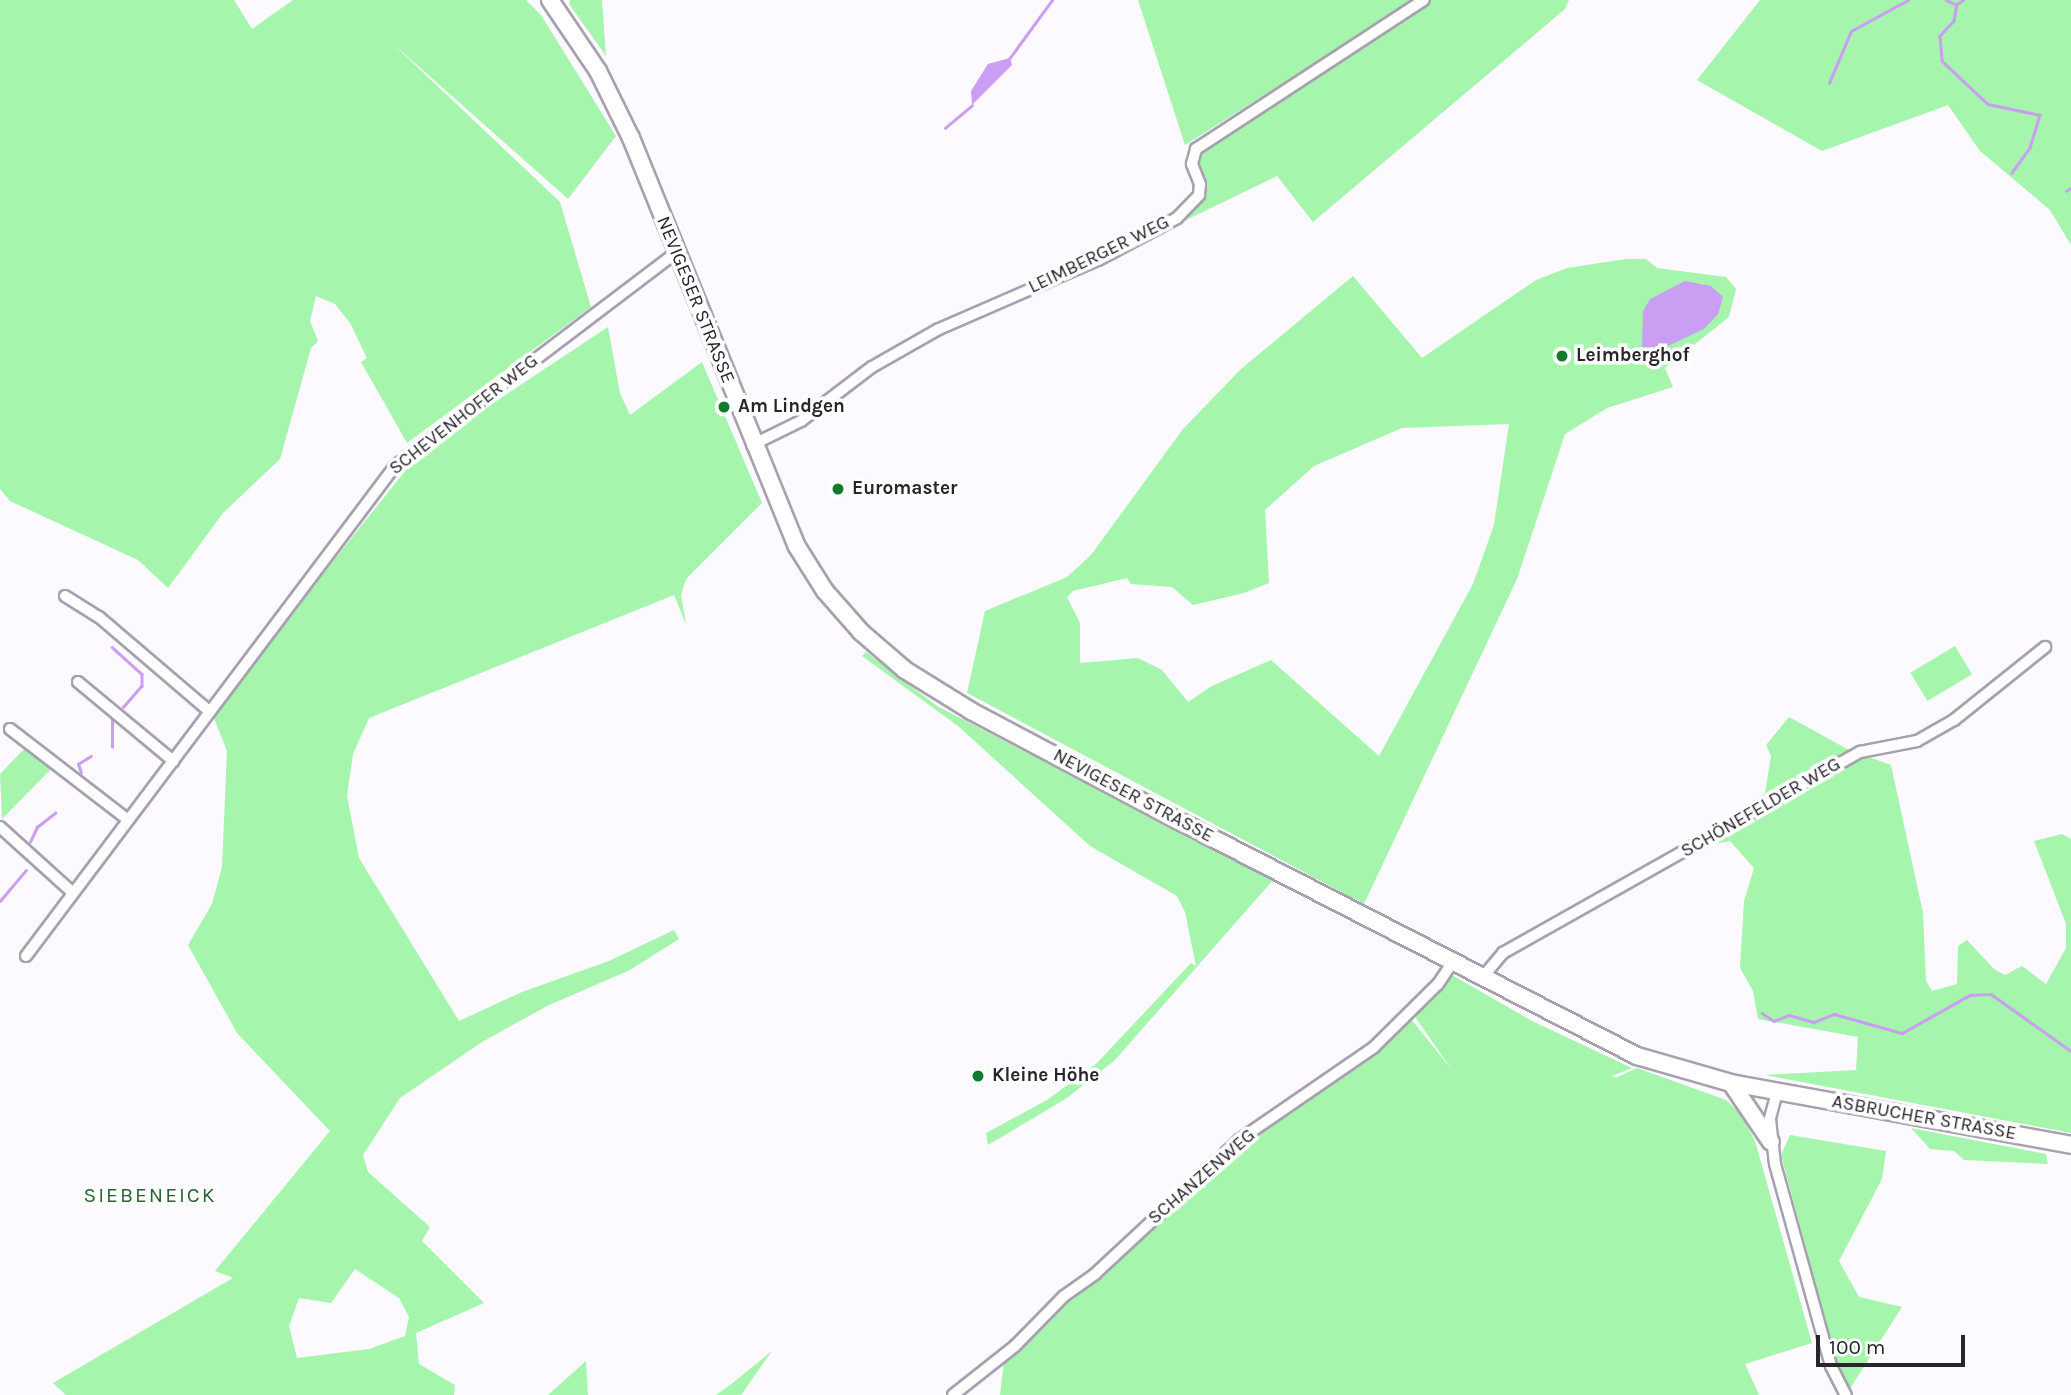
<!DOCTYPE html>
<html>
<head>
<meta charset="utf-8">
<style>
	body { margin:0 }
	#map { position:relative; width:2071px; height:1395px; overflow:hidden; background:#fcf9ff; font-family:Karla,sans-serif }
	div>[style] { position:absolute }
	.green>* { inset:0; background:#a5f5ad; transform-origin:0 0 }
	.water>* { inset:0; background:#c99ef3 }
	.stream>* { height:2.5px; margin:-1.25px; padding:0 1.25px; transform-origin:1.25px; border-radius:1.25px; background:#c99ef3 }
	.roads { filter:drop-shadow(2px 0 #a7a1af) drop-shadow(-2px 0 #a7a1af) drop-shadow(0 2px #a7a1af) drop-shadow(0 -2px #a7a1af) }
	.street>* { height:10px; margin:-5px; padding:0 5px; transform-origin:5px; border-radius:5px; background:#fff }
	.secondary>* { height:16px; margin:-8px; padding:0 8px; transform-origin:8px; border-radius:8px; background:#fff }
	.dots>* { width:19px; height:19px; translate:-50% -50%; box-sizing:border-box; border:4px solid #fff; border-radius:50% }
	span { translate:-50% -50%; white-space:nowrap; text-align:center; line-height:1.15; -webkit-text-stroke:7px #fff; paint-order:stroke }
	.street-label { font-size:19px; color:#28252b }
	.poi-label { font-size:19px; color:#28252b; font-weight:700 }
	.left { translate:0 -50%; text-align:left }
	.neighbourhood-label { font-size:21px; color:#296332; letter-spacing:2px }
	.scale { position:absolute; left:1816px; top:1335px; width:149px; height:32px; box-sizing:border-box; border:4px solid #28252b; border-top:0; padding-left:9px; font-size:21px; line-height:24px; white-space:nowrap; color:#28252b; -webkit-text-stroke:5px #fff; paint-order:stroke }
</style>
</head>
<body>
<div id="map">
	<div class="green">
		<i style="clip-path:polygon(0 0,234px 0,252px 29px,293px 0,526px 0,541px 15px,616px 136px,568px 199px,391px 42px,560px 202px,591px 307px,407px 443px,361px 362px,367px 358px,350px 323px,335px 304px,316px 296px,310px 321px,318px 341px,311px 348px,280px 459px,223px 513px,168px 588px,138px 560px,10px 501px,0 489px)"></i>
		<i style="clip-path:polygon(570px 0,602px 0,606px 56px,569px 4px)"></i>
		<i style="clip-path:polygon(1138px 0,1415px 0,1185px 145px)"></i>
		<i style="clip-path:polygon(1429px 0,1569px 0,1565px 9px,1313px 222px,1277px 176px,1182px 222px,1205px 199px,1196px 167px,1202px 146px)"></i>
		<i style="clip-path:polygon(1760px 0,2071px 0,2071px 245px,2050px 210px,1980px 151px,1948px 105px,1822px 151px,1697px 80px)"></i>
		<i style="clip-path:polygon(evenodd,1626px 259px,1646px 259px,1657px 268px,1726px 277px,1736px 289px,1729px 317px,1665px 368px,1673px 387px,1607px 408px,1565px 434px,1517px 579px,1364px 904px,967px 693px,985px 611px,1067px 577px,1091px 555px,1183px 429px,1241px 369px,1353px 276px,1422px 358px,1536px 280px,1567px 268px,1626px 259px,1509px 424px,1494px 525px,1473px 584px,1379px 756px,1271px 660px,1212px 686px,1188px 702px,1162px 670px,1138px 658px,1080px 663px,1080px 623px,1067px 597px,1073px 591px,1127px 578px,1131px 584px,1172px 587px,1193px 605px,1244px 593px,1269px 583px,1265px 510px,1314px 466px,1402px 428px,1509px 424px)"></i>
		<i style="clip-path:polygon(evenodd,608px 327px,620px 393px,630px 415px,702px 362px,762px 503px,686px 579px,681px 595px,686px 624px,674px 595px,369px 718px,353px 754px,347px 796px,359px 858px,459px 1021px,522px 992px,609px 961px,674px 930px,679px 939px,630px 970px,547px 1006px,482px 1042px,400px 1098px,363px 1155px,368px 1172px,430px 1227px,422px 1241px,484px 1303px,416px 1333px,419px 1364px,455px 1385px,454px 1395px,66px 1395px,53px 1383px,233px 1278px,215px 1271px,330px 1131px,237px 1033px,188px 945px,212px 904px,222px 867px,227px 751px,212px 713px,421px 451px,608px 327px,355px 1269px,399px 1298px,409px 1317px,405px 1336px,369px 1349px,297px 1358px,289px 1326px,299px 1298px,331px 1303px,355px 1269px)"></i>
		<i style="left:1955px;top:646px;width:33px;height:52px;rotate:59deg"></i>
		<i style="clip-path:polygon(866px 652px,937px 706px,1273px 880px,1115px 1060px,1067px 1098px,988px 1145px,986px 1133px,1047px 1100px,1097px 1063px,1191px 963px,1196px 966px,1185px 912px,1177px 896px,1090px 846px,958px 726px,862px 656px)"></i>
		<i style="clip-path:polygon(1789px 717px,1849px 750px,1891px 765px,1923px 913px,1926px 981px,1932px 991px,1957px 984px,1958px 946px,1967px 940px,1995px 970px,2005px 975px,2022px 966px,2046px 984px,2066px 948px,2066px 924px,2034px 841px,2062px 834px,2071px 839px,2071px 1133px,1765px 1075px,1856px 1070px,1858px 1037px,1758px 1019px,1753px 991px,1740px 968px,1744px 901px,1754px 868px,1730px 841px,1706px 846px,1708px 829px,1765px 793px,1771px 756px,1766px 745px)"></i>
		<i style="clip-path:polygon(26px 747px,53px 767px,2px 819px,0 774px)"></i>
		<i style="clip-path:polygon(1452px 975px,1534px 1022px,1632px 1068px,1612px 1076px,1615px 1078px,1637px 1068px,1726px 1100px,1741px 1114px,1755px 1141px,1812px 1343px,1745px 1364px,1759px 1395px,1000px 1395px,1004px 1361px,1085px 1283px,1102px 1277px,1247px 1139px,1355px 1069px,1411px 1019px,1452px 1070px,1413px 1014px)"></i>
		<i style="clip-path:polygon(1911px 1128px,2046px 1154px,2048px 1164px,1964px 1160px,1954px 1151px,1930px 1149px)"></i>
		<i style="clip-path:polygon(1790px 1135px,1886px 1151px,1882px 1179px,1839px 1261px,1859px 1297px,1902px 1307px,1849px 1390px,1836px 1362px,1781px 1155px)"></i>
		<i style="clip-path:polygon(772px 1351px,741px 1395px,716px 1395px,730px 1385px)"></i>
		<i style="clip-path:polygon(586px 1361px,588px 1395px,548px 1395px)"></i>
	</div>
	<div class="water">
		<i style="clip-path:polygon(1010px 58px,1012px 65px,972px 105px,971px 91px,988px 64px)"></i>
		<i style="clip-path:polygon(1685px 281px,1711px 286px,1723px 297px,1718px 314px,1704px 329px,1653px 353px,1642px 352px,1643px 311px,1650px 299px)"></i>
	</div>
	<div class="stream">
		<i style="left:1946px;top:0;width:10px;rotate:24deg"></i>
		<i style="left:1957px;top:4px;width:17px;rotate:100deg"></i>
		<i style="left:1954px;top:21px;width:21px;rotate:133deg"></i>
		<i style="left:1940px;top:36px;width:25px;rotate:85deg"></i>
		<i style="left:1942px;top:61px;width:63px;rotate:43.1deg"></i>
		<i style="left:1988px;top:104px;width:53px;rotate:11.9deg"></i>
		<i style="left:2040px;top:115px;width:34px;rotate:107deg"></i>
		<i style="left:2030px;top:148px;width:31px;rotate:126deg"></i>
		<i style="left:1957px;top:4px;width:7px;rotate:-34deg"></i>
		<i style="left:1009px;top:59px;width:73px;rotate:-53.9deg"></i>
		<i style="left:1829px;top:83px;width:56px;rotate:-67.1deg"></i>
		<i style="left:1851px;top:31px;width:65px;rotate:-28.5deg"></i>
		<i style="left:945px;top:128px;width:35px;rotate:-40deg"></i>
		<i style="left:2066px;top:191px;width:6px;rotate:-31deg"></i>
		<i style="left:112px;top:647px;width:40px;rotate:42deg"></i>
		<i style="left:142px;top:674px;width:12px;rotate:90deg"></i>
		<i style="left:142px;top:686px;width:28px;rotate:131deg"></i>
		<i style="left:112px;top:747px;width:27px;rotate:-90deg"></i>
		<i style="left:81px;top:773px;width:9px;rotate:-108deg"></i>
		<i style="left:78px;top:764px;width:15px;rotate:-32deg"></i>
		<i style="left:30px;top:842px;width:17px;rotate:-65deg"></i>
		<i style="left:37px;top:827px;width:23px;rotate:-38deg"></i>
		<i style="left:0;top:901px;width:40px;rotate:-50deg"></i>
		<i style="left:1762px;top:1013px;width:14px;rotate:34deg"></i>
		<i style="left:1774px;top:1021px;width:16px;rotate:-22deg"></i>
		<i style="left:1789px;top:1015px;width:26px;rotate:16deg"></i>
		<i style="left:1814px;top:1022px;width:22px;rotate:-22deg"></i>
		<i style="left:1834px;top:1014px;width:71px;rotate:15.6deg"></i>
		<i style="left:1902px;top:1033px;width:78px;rotate:-29.2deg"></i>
		<i style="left:1970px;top:995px;width:21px;rotate:-3deg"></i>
		<i style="left:1991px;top:994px;width:98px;rotate:35.5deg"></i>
	</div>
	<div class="roads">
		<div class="street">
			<i style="left:752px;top:445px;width:55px;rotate:-26.1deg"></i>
			<i style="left:801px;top:421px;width:89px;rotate:-37.3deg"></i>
			<i style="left:872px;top:367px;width:77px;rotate:-29.6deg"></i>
			<i style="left:939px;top:329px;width:173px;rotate:-23.5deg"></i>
			<i style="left:1098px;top:260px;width:89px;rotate:-28deg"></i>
			<i style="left:1177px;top:218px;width:32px;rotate:-46deg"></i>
			<i style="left:1199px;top:195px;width:11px;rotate:-85deg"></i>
			<i style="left:1200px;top:184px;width:22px;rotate:-112deg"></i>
			<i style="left:1192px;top:164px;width:16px;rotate:-75deg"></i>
			<i style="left:1196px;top:149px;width:272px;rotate:-33.2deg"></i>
			<i style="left:65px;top:596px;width:40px;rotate:32deg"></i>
			<i style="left:99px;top:617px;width:143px;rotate:40.5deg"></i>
			<i style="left:78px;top:682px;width:124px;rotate:39.7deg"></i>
			<i style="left:10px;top:729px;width:149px;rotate:37.6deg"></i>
			<i style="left:0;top:827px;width:97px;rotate:42.1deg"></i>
			<i style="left:26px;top:956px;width:613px;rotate:-53.02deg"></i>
			<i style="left:395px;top:466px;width:353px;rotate:-37.2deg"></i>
			<i style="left:1482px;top:978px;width:33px;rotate:-50deg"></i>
			<i style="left:1503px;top:953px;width:410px;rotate:-29.4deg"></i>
			<i style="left:1860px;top:752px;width:58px;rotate:-10.9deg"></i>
			<i style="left:1917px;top:741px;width:43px;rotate:-29.6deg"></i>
			<i style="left:1954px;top:720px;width:117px;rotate:-38.7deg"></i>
			<i style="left:1777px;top:1092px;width:28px;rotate:105deg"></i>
			<i style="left:1770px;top:1119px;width:45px;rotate:83.7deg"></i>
			<i style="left:1775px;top:1164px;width:210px;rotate:74.5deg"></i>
			<i style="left:1831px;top:1366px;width:33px;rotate:63deg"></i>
			<i style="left:953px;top:1395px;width:79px;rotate:-38.3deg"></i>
			<i style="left:1015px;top:1346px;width:70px;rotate:-45.6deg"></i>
			<i style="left:1064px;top:1296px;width:38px;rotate:-35deg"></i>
			<i style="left:1095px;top:1274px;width:197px;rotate:-42.9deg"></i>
			<i style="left:1239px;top:1140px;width:163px;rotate:-34.5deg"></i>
			<i style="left:1373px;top:1048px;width:91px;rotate:-44.6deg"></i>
			<i style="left:1438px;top:984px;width:25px;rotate:-56deg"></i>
		</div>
		<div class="secondary">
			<i style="left:550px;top:0;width:86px;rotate:55.9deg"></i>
			<i style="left:598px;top:71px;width:75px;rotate:63.8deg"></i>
			<i style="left:631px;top:138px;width:439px;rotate:67.9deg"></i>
			<i style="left:796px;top:545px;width:54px;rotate:57.8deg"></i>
			<i style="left:825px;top:591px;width:55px;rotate:48.7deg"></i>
			<i style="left:861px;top:632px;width:58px;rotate:40.8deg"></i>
			<i style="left:905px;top:670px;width:78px;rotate:31.8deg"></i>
			<i style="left:971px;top:711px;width:235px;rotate:27.9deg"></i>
			<i style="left:1179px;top:821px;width:515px;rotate:27.16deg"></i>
			<i style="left:1637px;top:1056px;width:98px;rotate:16deg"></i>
			<i style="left:1731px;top:1083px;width:346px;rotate:10.3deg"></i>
			<i style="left:1731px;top:1083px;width:71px;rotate:55.9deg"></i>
		</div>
	</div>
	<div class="dots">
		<i style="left:1562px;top:356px;background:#127a2d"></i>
		<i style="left:724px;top:407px;background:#127a2d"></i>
		<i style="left:838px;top:489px;background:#127a2d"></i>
		<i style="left:978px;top:1076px;background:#127a2d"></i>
	</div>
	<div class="street-label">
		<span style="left:1099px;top:255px;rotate:-26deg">LEIMBERGER WEG</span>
		<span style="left:695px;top:300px;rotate:68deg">NEVIGESER STRASSE</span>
		<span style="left:464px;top:415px;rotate:-38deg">SCHEVENHOFER WEG</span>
		<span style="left:1133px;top:796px;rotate:28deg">NEVIGESER STRASSE</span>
		<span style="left:1761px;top:808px;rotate:-30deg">SCHÖNEFELDER WEG</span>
		<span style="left:1924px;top:1118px;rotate:10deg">ASBRUCHER STRASSE</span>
		<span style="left:1202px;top:1177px;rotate:-41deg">SCHANZENWEG</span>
	</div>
	<div class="poi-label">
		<span class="left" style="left:1576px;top:356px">Leimberghof</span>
		<span class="left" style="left:738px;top:407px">Am Lindgen</span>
		<span class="left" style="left:852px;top:489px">Euromaster</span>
		<span class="left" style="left:992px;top:1076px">Kleine Höhe</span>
	</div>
	<div class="neighbourhood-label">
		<span style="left:150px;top:1195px">SIEBENEICK</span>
	</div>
	<div class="scale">100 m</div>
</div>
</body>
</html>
